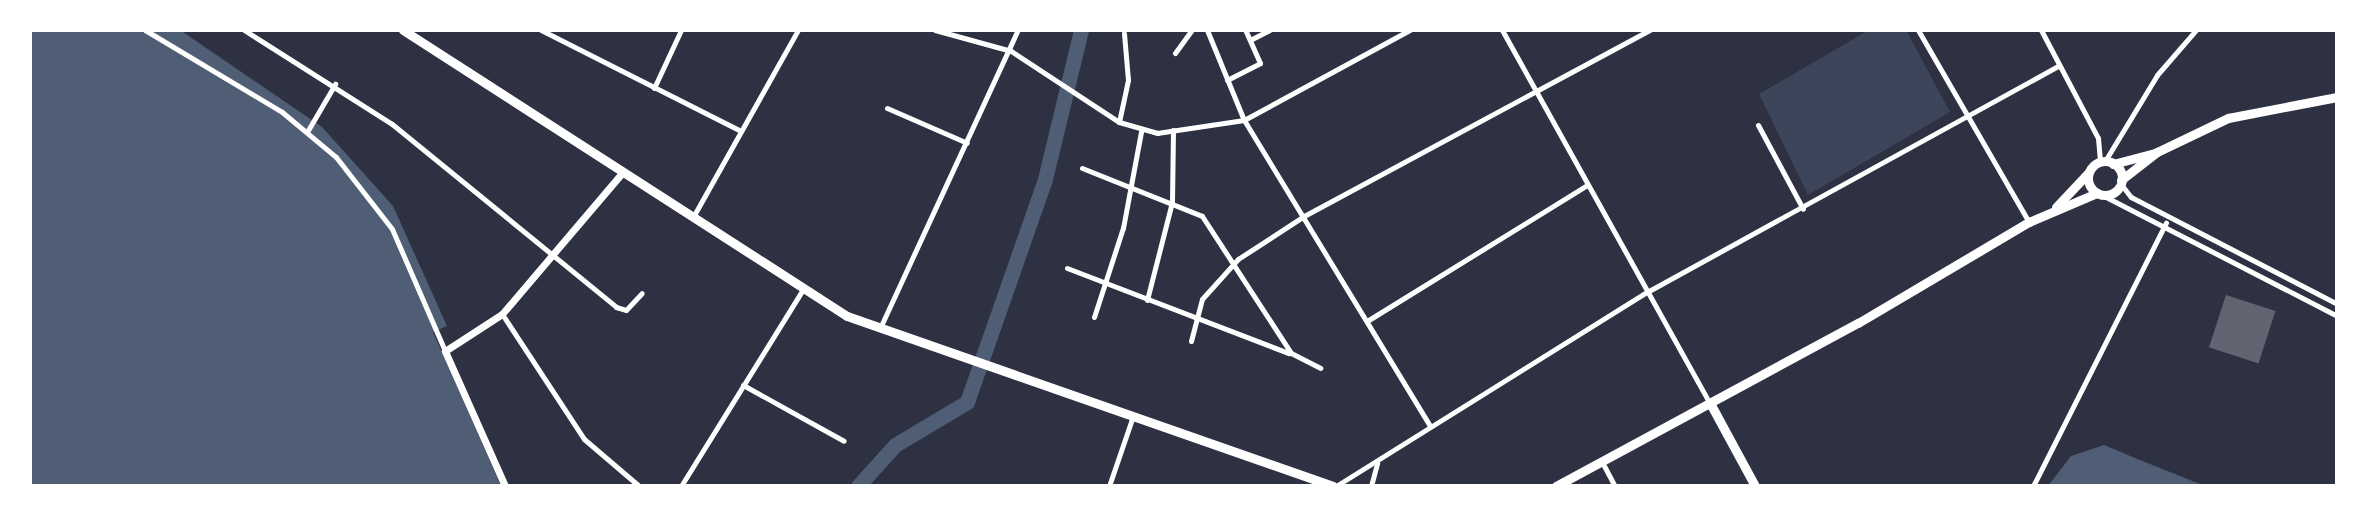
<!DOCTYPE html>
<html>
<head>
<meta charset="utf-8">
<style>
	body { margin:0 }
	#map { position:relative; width:2367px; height:516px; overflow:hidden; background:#2d3142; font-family:Helvetica,sans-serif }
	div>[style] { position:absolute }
	.green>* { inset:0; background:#3c4559 }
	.water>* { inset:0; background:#4f5d75 }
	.river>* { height:15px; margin:-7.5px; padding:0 7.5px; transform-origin:7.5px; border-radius:7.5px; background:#4f5d75 }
	.building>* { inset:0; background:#626471; transform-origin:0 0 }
	.minor>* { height:5px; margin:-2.5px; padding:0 2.5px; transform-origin:2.5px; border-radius:2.5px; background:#fff }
	.tertiary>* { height:7px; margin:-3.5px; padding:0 3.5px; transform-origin:3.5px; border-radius:3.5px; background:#fff }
	.trunk>* { height:9px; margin:-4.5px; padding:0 4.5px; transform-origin:4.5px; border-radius:4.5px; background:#fff }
	.trunk>.ring { margin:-4.5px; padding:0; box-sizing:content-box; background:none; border:9px solid #fff; border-radius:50% }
	span { translate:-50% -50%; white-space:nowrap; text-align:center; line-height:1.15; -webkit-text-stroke:6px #fff; paint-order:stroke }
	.frame { position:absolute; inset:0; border:32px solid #fff; pointer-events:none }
</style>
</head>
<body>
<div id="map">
	<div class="green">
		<i style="clip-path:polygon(1869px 30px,1906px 30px,1950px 112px,1808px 195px,1759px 94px)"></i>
	</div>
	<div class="water">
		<i style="clip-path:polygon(30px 30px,180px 30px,322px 127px,393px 206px,447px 326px,433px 332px,501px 486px,30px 486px)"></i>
		<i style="clip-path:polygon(2104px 445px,2135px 458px,2205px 486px,2048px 486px,2071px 456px)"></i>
	</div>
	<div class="river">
		<i style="left:858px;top:486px;width:55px;rotate:-47.9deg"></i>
		<i style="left:895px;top:445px;width:84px;rotate:-30.8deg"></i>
		<i style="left:967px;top:402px;width:236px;rotate:-70.7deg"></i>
		<i style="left:1045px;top:179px;width:153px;rotate:-76.4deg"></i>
	</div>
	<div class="building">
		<i style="left:2226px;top:295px;width:52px;height:55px;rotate:18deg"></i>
	</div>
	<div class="minor">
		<i style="left:145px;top:30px;width:160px;rotate:30.9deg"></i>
		<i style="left:282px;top:112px;width:70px;rotate:39.8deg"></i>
		<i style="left:336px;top:157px;width:91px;rotate:52.1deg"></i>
		<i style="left:392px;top:229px;width:133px;rotate:66.5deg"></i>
		<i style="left:244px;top:30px;width:175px;rotate:32.4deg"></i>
		<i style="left:392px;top:124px;width:289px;rotate:39.2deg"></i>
		<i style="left:616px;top:307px;width:10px;rotate:17deg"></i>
		<i style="left:626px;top:310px;width:23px;rotate:-47deg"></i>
		<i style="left:541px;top:30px;width:224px;rotate:26.8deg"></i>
		<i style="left:935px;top:30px;width:79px;rotate:15.4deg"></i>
		<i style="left:1011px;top:51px;width:129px;rotate:33.3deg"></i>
		<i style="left:1119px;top:122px;width:40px;rotate:16deg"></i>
		<i style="left:1157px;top:133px;width:88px;rotate:-8.5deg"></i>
		<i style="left:1244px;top:120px;width:189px;rotate:-28.5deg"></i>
		<i style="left:1207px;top:30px;width:97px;rotate:67.7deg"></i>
		<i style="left:1244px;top:120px;width:358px;rotate:58.7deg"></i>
		<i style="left:1502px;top:30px;width:427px;rotate:60.9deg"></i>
		<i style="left:1918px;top:30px;width:222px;rotate:60deg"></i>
		<i style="left:2041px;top:30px;width:122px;rotate:62.2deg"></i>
		<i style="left:2098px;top:138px;width:24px;rotate:85deg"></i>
		<i style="left:1250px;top:40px;width:22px;rotate:-27deg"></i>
		<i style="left:1175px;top:53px;width:29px;rotate:-54deg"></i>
		<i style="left:1227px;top:80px;width:37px;rotate:-27deg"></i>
		<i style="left:1260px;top:63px;width:36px;rotate:-114deg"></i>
		<i style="left:654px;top:88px;width:64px;rotate:-65deg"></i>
		<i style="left:887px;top:108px;width:87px;rotate:23.6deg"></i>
		<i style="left:1119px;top:122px;width:43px;rotate:-77.9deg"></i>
		<i style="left:1128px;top:80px;width:47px;rotate:-94.9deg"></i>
		<i style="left:1758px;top:125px;width:95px;rotate:61.8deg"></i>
		<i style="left:307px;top:132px;width:56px;rotate:-59.7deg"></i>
		<i style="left:2105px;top:161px;width:100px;rotate:-58.8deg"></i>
		<i style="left:2157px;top:75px;width:60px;rotate:-49.1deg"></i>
		<i style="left:1082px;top:168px;width:129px;rotate:21.8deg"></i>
		<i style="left:1202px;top:216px;width:163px;rotate:57deg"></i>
		<i style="left:1291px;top:353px;width:33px;rotate:27deg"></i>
		<i style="left:2120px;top:183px;width:18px;rotate:52deg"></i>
		<i style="left:2131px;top:197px;width:232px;rotate:27.4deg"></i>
		<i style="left:2102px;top:195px;width:264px;rotate:27.2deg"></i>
		<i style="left:693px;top:217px;width:214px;rotate:-60.7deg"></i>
		<i style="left:1067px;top:268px;width:238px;rotate:21deg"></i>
		<i style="left:1147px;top:300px;width:101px;rotate:-75.7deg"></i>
		<i style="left:1172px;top:202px;width:72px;rotate:-89.2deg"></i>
		<i style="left:502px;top:314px;width:149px;rotate:56.7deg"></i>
		<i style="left:584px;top:439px;width:72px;rotate:40.5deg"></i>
		<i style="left:1094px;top:317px;width:94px;rotate:-72deg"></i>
		<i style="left:1123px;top:228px;width:98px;rotate:-79.4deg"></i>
		<i style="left:1367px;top:321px;width:259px;rotate:-31.7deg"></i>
		<i style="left:880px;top:328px;width:328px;rotate:-65.2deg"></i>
		<i style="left:1191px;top:341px;width:43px;rotate:-75.3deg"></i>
		<i style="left:1202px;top:299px;width:54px;rotate:-48deg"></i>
		<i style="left:1238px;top:259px;width:79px;rotate:-33.1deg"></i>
		<i style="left:1304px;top:216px;width:393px;rotate:-28.3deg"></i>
		<i style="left:743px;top:385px;width:115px;rotate:29deg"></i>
		<i style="left:1602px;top:462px;width:27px;rotate:62deg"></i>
		<i style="left:681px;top:486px;width:229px;rotate:-58.2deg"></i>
		<i style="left:1109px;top:486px;width:74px;rotate:-71.1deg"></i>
		<i style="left:1336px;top:486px;width:367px;rotate:-32deg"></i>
		<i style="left:1647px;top:292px;width:469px;rotate:-28.8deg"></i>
		<i style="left:1371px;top:486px;width:24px;rotate:-75deg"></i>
		<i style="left:2033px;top:486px;width:295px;rotate:-63.2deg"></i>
	</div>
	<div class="tertiary">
		<i style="left:505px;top:486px;width:148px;rotate:-114deg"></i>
		<i style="left:445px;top:351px;width:68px;rotate:-33deg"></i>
		<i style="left:502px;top:314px;width:185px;rotate:-49.6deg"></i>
	</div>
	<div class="trunk">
		<i style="left:403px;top:30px;width:528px;rotate:32.79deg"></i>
		<i style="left:847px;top:316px;width:515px;rotate:19.28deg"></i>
		<i class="ring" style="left:2088px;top:161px;width:25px;height:25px"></i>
		<i style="left:2113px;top:164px;width:43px;rotate:-14.7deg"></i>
		<i style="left:2121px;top:180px;width:46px;rotate:-37.9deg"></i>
		<i style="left:2157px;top:152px;width:79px;rotate:-25.6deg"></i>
		<i style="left:2228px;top:118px;width:111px;rotate:-10.9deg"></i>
		<i style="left:2056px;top:207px;width:48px;rotate:-46.7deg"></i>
		<i style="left:1710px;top:403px;width:94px;rotate:61.5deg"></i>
		<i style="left:1556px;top:486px;width:343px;rotate:-28.4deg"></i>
		<i style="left:1858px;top:323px;width:199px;rotate:-30.6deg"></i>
		<i style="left:2029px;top:222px;width:74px;rotate:-23.1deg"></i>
	</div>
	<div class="frame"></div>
</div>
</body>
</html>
